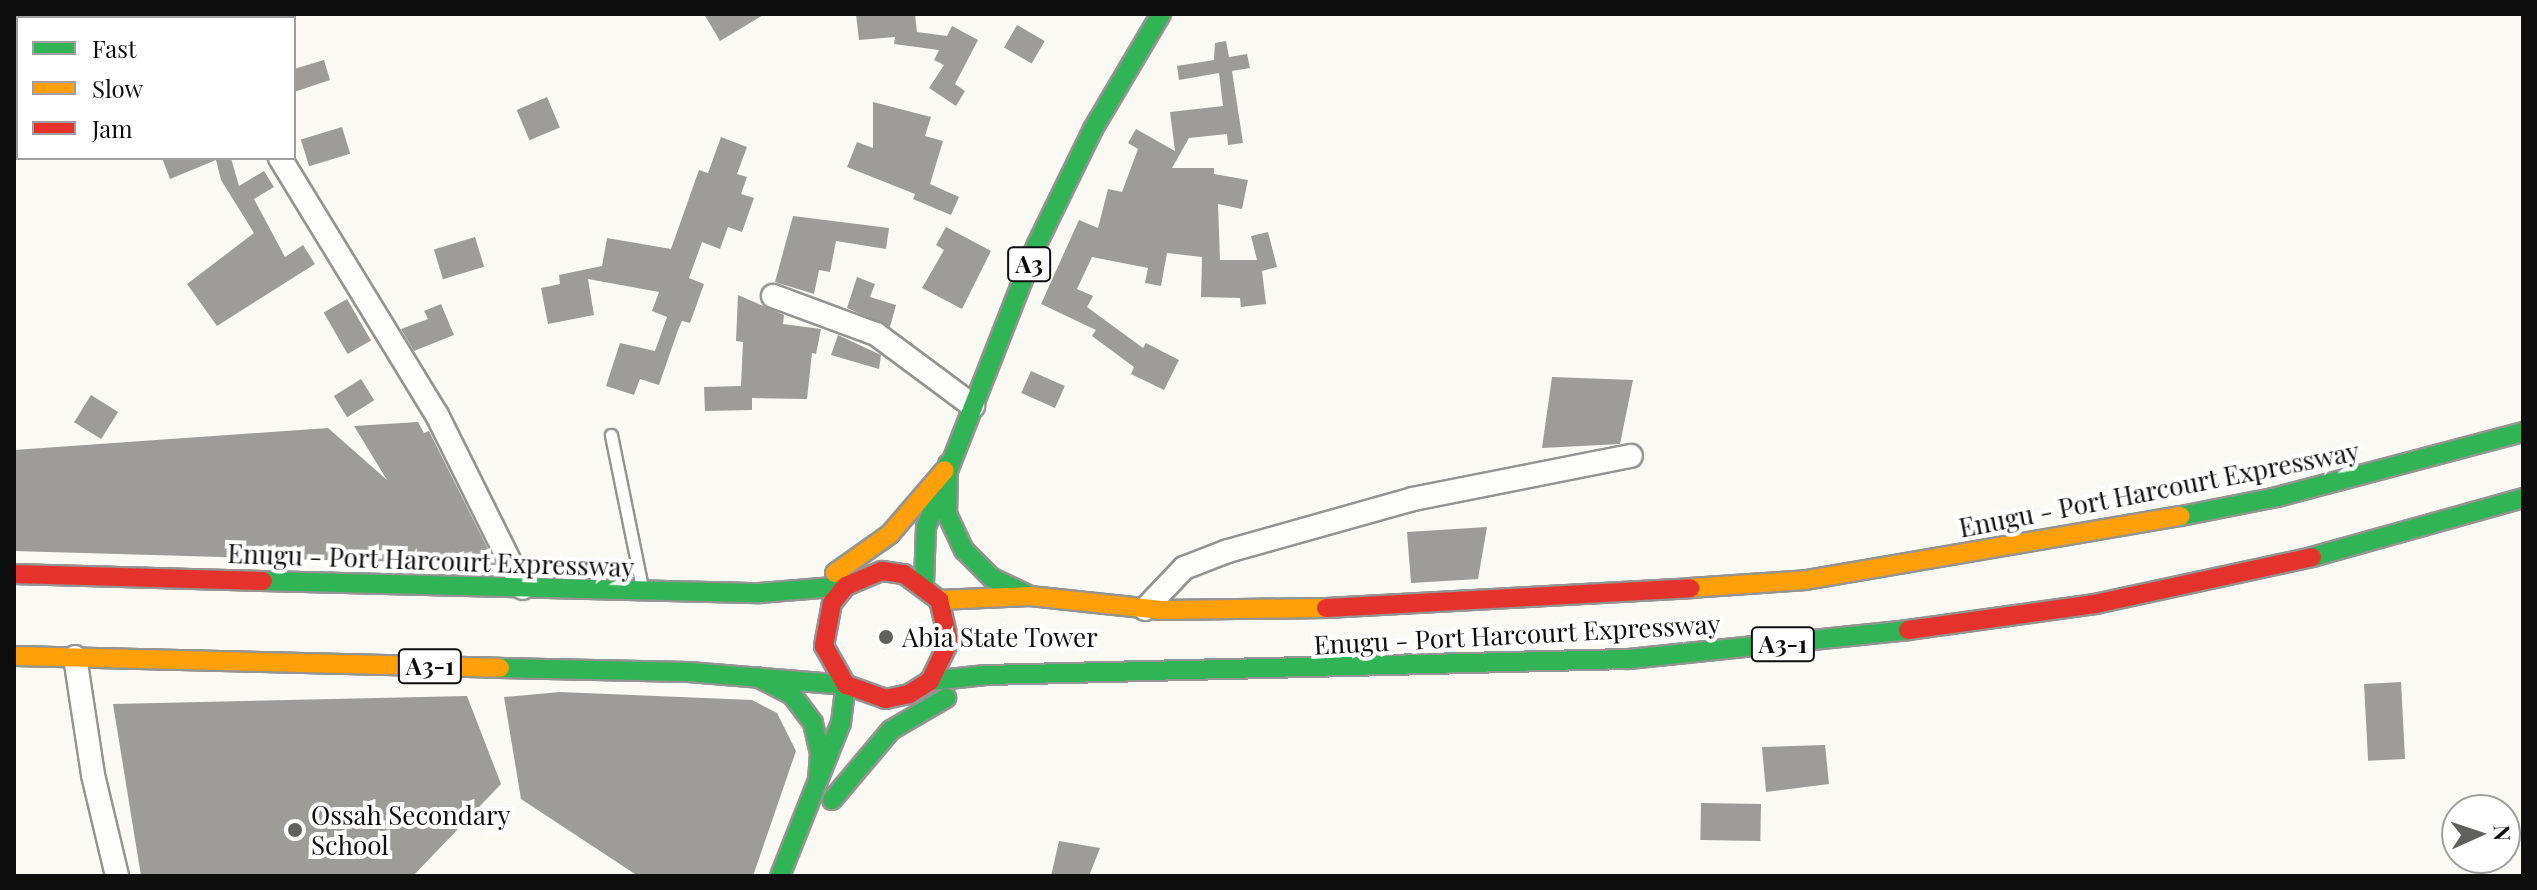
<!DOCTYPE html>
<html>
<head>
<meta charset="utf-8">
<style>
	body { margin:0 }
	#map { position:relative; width:2537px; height:890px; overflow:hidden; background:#faf9f4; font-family:"Playfair Display",serif }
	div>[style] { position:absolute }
	.building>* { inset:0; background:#9e9c99; transform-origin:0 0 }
	.roads { filter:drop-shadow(2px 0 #949492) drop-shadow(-2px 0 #949492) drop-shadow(0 2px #949492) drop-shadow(0 -2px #949492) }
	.lane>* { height:11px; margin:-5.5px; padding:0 5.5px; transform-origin:5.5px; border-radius:5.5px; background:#fefefd }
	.street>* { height:22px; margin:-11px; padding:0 11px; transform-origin:11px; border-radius:11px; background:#fefefd }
	.fast>* { height:18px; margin:-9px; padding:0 9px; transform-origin:9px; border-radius:9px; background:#30b455 }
	.slow>* { height:18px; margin:-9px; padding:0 9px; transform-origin:9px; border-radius:9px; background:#ff9f0a }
	.jam>* { height:18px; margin:-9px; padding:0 9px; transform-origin:9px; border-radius:9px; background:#e5322d }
	.dots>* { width:22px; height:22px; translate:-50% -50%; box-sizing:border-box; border:4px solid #fff; border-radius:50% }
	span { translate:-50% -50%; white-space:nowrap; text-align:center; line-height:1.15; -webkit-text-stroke:8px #fff; paint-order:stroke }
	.shield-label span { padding:2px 6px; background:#fff; border:2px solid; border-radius:6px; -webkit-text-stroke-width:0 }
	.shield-label { font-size:24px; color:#0e0e0e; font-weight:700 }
	.street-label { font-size:26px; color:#0e0e0e }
	.poi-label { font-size:26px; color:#0e0e0e }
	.left { translate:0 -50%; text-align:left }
	.frame { position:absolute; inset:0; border:16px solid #0e0e0e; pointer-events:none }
	.legend { position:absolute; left:16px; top:16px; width:280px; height:144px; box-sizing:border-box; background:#fff; border:2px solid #9f9f9f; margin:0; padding:10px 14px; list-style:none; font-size:24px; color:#0e0e0e }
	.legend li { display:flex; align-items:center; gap:16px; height:40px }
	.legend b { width:40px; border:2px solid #9f9f9f }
	.north { position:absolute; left:2441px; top:794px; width:80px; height:80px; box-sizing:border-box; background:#fff; border:2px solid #9f9f9f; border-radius:50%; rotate:87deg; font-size:22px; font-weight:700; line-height:32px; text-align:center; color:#0e0e0e }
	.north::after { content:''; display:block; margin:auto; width:28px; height:36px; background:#61605e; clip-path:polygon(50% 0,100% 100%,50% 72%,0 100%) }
</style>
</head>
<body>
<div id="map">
	<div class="building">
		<i style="clip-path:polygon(704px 14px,765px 14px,720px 41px)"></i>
		<i style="clip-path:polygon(856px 14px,915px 14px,917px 32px,947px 36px,952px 26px,978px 40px,955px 84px,965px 91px,956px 106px,929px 88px,944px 65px,934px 60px,939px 50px,894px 44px,895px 37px,859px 40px)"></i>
		<i style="left:1017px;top:25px;width:32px;height:26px;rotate:30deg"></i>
		<i style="clip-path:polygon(1226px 41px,1229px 57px,1247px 54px,1250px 68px,1232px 71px,1243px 143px,1228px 145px,1227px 134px,1189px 138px,1172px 168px,1214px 168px,1214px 174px,1248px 180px,1242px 209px,1218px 204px,1220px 260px,1257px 260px,1251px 236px,1268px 232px,1277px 267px,1262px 271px,1266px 304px,1241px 307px,1240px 298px,1201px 297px,1202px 257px,1167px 253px,1161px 286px,1145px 283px,1148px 268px,1092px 257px,1077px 289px,1093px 296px,1087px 307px,1143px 348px,1146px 343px,1179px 360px,1164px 390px,1131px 374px,1134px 367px,1092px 336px,1096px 330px,1041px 304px,1079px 220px,1098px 228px,1108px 189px,1122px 192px,1138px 149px,1128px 143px,1136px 129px,1175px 151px,1170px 112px,1223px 106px,1219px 73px,1179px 80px,1177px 66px,1214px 60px,1215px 43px)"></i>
		<i style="clip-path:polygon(324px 60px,330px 80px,294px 92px,294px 69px)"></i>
		<i style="left:547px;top:97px;width:33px;height:33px;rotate:67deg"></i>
		<i style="clip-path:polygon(873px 102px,931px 117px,925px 136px,943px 141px,930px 184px,959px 197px,951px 215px,913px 199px,915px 194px,847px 167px,857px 142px,873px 148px)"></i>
		<i style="left:342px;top:127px;width:28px;height:43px;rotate:73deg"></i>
		<i style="clip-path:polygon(721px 137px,747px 147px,737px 174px,747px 177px,741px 194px,754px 198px,742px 232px,728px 227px,720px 249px,702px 242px,689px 278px,704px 284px,690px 323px,682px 321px,678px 330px,659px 385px,640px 379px,634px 395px,606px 386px,620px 343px,655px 351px,667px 317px,652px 311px,659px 292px,588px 279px,594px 315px,548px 324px,541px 288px,560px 284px,559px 275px,602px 266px,607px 238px,671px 249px,699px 170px,708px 173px)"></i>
		<i style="clip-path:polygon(162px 158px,231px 158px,239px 186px,264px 171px,274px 187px,254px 199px,285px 257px,303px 245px,315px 264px,217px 326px,187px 284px,254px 233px,221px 180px,216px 160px,170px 179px)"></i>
		<i style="clip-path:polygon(793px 216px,889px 228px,886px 249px,836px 241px,830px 272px,819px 270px,814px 294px,775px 282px)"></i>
		<i style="clip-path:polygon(946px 227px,991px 251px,962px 309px,922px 288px,944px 250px,936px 245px)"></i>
		<i style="left:475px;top:237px;width:31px;height:43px;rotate:73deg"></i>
		<i style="clip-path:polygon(857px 277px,875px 284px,870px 297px,896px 305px,890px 327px,847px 308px)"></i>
		<i style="clip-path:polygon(738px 295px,784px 315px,783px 324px,821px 329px,816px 354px,812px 353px,807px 399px,752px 398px,752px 410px,705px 411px,704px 387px,741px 386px,743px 342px,736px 341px)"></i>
		<i style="left:347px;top:299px;width:48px;height:27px;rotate:60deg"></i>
		<i style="clip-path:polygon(441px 304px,454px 335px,414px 351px,401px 329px,428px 319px,424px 311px)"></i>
		<i style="clip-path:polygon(838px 335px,881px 355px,879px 369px,831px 355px)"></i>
		<i style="left:1031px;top:371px;width:37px;height:24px;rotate:24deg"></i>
		<i style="clip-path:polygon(1552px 377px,1633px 380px,1620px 444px,1542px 448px)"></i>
		<i style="left:361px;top:379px;width:25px;height:32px;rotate:58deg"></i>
		<i style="left:91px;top:395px;width:32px;height:32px;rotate:32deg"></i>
		<i style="clip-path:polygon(418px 422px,424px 433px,429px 431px,496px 565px,14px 551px,14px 450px,328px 428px,387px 480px,354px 426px)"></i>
		<i style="clip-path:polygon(1487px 527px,1478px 579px,1411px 583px,1407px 532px)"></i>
		<i style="left:887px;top:626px;width:16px;height:16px;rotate:52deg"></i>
		<i style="left:2401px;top:682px;width:77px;height:37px;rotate:87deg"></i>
		<i style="clip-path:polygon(560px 692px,752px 700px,777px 713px,796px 751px,753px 876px,638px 876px,521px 799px,504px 697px)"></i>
		<i style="clip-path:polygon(467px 696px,501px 784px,413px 876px,141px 876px,113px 704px)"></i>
		<i style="clip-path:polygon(1825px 745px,1829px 784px,1766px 792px,1762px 747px)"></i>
		<i style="left:1701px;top:803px;width:60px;height:37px;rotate:1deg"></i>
		<i style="clip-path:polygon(1059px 841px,1100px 848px,1089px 876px,1051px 876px)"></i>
	</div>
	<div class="roads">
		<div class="lane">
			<i style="left:611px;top:435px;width:151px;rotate:78.5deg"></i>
		</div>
		<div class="street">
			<i style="left:193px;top:14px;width:5px;rotate:53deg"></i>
			<i style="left:280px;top:158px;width:301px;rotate:58.6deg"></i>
			<i style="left:437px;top:415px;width:193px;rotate:63.6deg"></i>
			<i style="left:773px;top:296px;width:110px;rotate:20.3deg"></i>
			<i style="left:876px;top:334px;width:121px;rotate:36.6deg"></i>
			<i style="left:1145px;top:609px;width:57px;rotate:-46.4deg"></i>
			<i style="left:1184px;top:568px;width:47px;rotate:-21.1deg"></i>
			<i style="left:1228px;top:551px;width:192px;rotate:-15.7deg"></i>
			<i style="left:1413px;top:499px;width:222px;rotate:-11.2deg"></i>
			<i style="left:75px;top:657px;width:119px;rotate:81.3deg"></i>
			<i style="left:93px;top:775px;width:104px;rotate:76.6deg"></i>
		</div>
		<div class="fast">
			<i style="left:948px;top:464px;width:50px;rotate:91.1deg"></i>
			<i style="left:947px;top:514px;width:40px;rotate:65deg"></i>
			<i style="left:964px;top:550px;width:40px;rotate:45deg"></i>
			<i style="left:992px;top:578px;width:42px;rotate:25.3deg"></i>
			<i style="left:2181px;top:516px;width:98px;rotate:-11.2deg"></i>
			<i style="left:2277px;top:497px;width:254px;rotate:-14.8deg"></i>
			<i style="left:2312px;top:557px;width:219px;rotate:-15.6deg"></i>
			<i style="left:263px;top:581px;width:497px;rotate:1.4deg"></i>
			<i style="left:760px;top:593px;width:86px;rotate:-4.7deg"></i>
			<i style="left:924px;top:584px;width:57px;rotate:-88deg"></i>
			<i style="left:926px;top:527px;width:304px;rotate:-68.6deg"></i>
			<i style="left:1037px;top:244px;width:128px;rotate:-64deg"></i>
			<i style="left:1093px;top:129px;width:134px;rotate:-59.4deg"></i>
			<i style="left:500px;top:668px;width:189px;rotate:1.2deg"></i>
			<i style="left:689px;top:672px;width:158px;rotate:4.7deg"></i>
			<i style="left:757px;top:677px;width:39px;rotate:27deg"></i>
			<i style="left:792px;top:695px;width:35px;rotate:53deg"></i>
			<i style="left:813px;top:723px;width:31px;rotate:77deg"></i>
			<i style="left:820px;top:753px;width:26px;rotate:94deg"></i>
			<i style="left:930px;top:681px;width:56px;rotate:-6.1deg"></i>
			<i style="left:986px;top:675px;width:642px;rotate:-1.43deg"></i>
			<i style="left:1628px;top:659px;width:281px;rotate:-5.9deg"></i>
			<i style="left:832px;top:800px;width:92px;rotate:-49.9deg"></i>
			<i style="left:891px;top:730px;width:64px;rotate:-30.2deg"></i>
			<i style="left:780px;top:876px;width:165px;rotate:-68.3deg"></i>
			<i style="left:841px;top:723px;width:38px;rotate:-83deg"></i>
		</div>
		<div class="slow">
			<i style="left:835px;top:573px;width:67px;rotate:-35.3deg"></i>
			<i style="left:890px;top:534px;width:84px;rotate:-49.3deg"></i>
			<i style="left:1690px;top:588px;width:116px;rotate:-3.9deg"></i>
			<i style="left:1806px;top:580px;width:380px;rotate:-9.7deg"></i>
			<i style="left:939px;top:600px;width:91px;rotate:-2.5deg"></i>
			<i style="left:1030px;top:596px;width:132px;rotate:6.1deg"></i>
			<i style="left:1161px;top:610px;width:165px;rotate:-0.7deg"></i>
			<i style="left:14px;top:656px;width:486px;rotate:1.4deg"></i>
		</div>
		<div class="jam">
			<i style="left:14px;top:574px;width:249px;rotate:1.6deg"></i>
			<i style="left:1326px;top:608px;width:365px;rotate:-3.1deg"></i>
			<i style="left:1908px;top:630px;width:189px;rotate:-7.9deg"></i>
			<i style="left:2095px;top:604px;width:222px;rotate:-12.2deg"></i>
			<i style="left:930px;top:681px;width:25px;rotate:148deg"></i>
			<i style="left:909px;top:694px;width:24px;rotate:168deg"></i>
			<i style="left:886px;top:699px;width:42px;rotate:-160.7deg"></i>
			<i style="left:846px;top:685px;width:45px;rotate:-119.4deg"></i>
			<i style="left:824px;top:646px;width:44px;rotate:-79.5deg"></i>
			<i style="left:832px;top:603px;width:22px;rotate:-51deg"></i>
			<i style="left:846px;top:586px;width:39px;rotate:-23deg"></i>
			<i style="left:882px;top:571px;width:22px;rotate:8deg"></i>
			<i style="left:904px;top:574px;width:44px;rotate:36.6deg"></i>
			<i style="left:939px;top:600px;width:43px;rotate:76.6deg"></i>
			<i style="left:949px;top:642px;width:43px;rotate:116deg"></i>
		</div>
	</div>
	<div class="dots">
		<i style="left:886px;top:637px;background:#61605e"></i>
		<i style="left:295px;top:830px;background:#61605e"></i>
	</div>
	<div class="shield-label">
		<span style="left:1029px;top:264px">A3</span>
		<span style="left:1783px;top:644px">A3-1</span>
		<span style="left:430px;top:666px">A3-1</span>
	</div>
	<div class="street-label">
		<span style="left:2159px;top:489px;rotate:-11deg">Enugu - Port Harcourt Expressway</span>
		<span style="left:431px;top:560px;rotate:2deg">Enugu - Port Harcourt Expressway</span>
		<span style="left:1517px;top:634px;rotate:-3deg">Enugu - Port Harcourt Expressway</span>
	</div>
	<div class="poi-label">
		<span class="left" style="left:902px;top:637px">Abia State Tower</span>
		<span class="left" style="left:311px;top:830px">Ossah Secondary<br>School</span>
	</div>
	<div class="frame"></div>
	<ul class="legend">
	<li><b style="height:10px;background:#30b455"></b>Fast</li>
	<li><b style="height:10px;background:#ff9f0a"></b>Slow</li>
	<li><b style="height:10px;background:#e5322d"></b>Jam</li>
	</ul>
	<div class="north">N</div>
</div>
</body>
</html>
